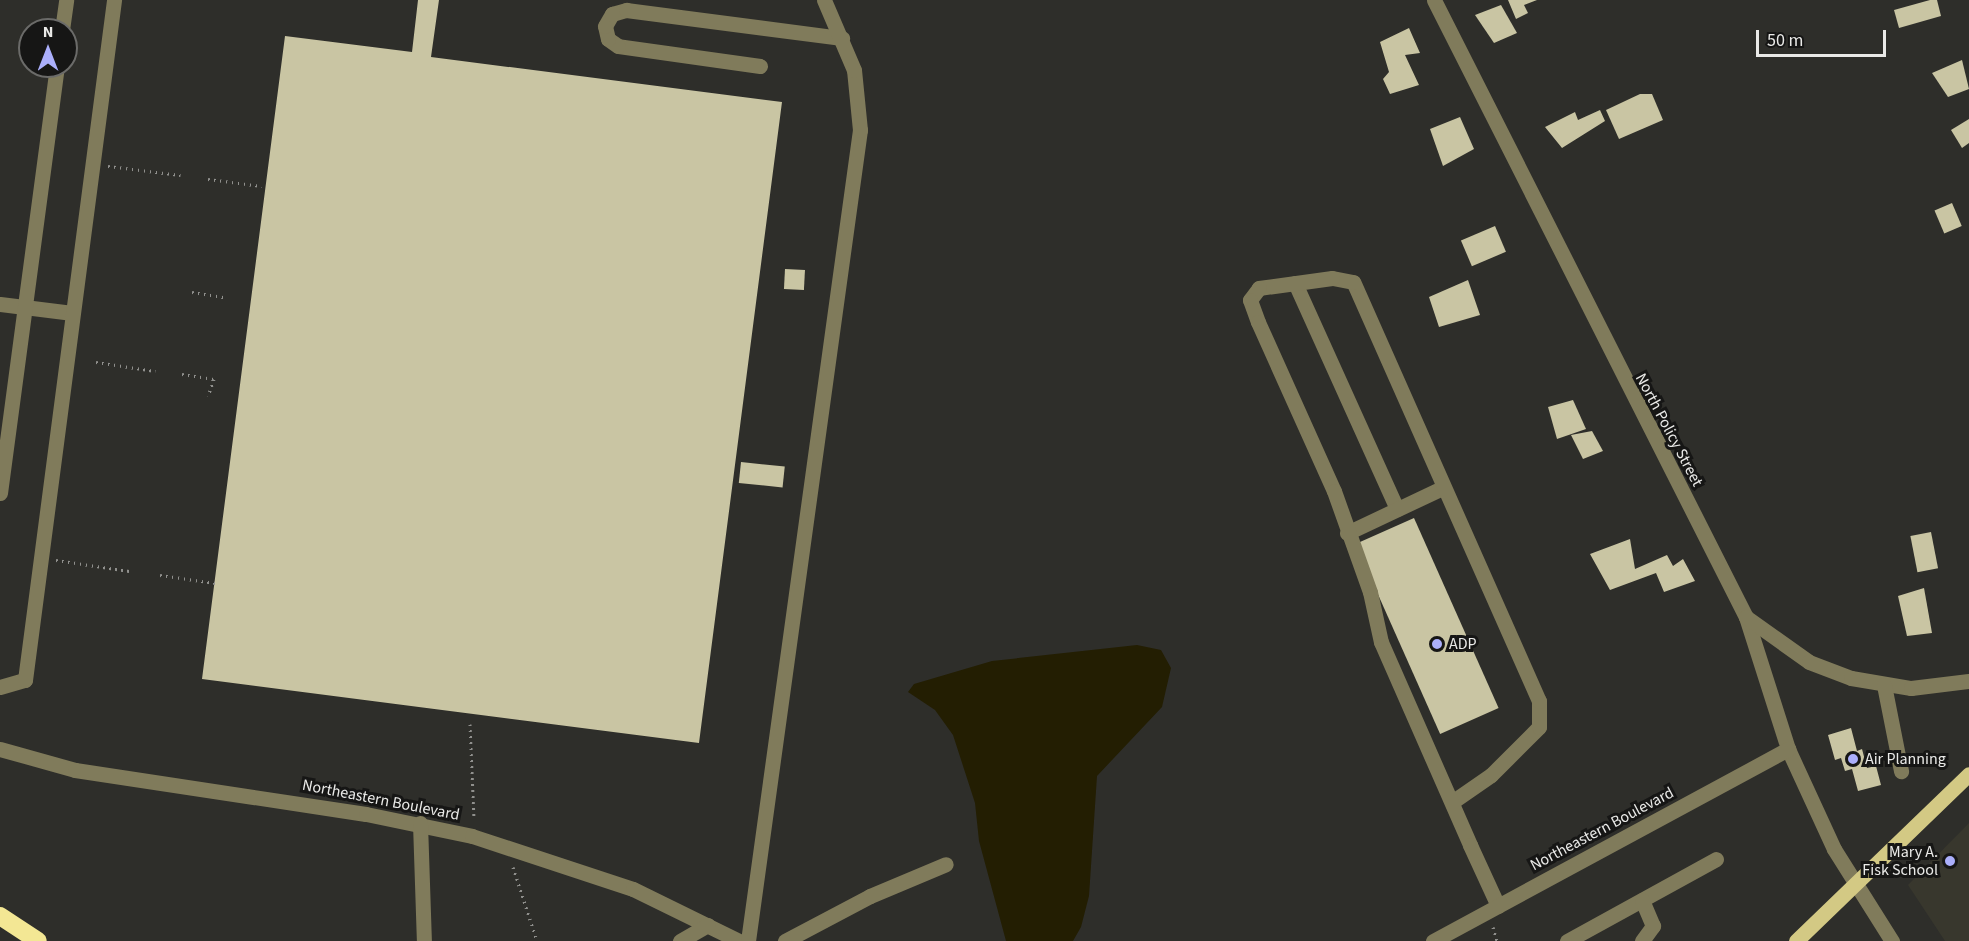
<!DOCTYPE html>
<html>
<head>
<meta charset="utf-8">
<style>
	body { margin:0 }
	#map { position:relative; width:1969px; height:941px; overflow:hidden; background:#2e2e2a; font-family:"Source Sans 3",sans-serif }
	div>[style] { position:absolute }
	.built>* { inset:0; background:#38372d }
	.water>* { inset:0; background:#231e02 }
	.building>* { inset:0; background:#c9c5a3; transform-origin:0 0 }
	.path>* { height:3px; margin-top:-1.5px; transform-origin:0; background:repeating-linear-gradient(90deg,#90908d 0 1.5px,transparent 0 6px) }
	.minor>* { height:15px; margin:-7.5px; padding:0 7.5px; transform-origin:7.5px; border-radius:7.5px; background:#807b5b }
	.major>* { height:15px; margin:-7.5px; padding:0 7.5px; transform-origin:7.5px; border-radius:7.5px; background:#d3c984 }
	.highway>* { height:18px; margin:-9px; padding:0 9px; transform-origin:9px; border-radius:9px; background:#f3e794 }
	.dots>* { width:16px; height:16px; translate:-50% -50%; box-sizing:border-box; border:3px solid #161615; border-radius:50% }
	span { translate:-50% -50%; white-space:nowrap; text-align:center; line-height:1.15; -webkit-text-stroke:6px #161615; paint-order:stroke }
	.street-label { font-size:16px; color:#eaeae8 }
	.poi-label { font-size:16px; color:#eaeae8 }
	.left { translate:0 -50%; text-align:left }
	.right { translate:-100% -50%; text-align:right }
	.north { position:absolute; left:18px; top:18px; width:60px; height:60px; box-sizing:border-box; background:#161615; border:2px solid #6b6b69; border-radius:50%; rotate:0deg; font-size:16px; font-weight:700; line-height:24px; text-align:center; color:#eaeae8 }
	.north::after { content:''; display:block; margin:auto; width:21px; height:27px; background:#abaffb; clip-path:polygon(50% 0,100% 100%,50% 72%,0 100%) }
	.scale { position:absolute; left:1756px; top:30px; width:130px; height:27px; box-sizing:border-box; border:3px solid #eaeae8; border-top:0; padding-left:8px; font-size:18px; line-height:21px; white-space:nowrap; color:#eaeae8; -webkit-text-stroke:4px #161615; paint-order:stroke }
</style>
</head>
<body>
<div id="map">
	<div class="built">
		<i style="clip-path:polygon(1969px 823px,1969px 941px,1945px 941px,1908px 885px)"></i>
	</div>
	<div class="water">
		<i style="clip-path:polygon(1137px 645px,1161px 650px,1171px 668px,1162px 707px,1097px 776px,1089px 896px,1081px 927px,1073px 941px,1006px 941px,979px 841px,975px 803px,953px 735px,935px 710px,908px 692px,914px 684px,992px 661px)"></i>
	</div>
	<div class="building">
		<i style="clip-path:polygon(418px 0,439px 0,431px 57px,782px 102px,699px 743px,202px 679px,285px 36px,412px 52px)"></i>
		<i style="clip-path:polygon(1508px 0,1537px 0,1524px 5px,1528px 13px,1516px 19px)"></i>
		<i style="clip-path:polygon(1930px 0,1937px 0,1941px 16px,1899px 28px,1894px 10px)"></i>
		<i style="clip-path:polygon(1501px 5px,1517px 33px,1494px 43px,1475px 15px)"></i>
		<i style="clip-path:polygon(1409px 28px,1420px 53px,1405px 55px,1419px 85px,1390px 94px,1383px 79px,1389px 72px,1380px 42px)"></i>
		<i style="clip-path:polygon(1962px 60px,1969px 89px,1948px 97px,1932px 73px)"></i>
		<i style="clip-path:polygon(1640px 94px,1652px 94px,1663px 120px,1619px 139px,1606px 110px)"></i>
		<i style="clip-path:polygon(1600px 110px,1605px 121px,1562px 148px,1545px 127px,1575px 112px,1578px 120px)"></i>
		<i style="clip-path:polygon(1460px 117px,1474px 149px,1443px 166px,1430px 129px)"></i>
		<i style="clip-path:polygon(1969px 119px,1969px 143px,1962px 148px,1951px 130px)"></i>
		<i style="left:1952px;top:203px;width:25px;height:19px;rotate:67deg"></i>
		<i style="left:1495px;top:226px;width:28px;height:37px;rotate:67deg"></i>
		<i style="left:785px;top:269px;width:20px;height:20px;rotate:3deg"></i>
		<i style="clip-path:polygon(1468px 280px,1480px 315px,1439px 327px,1429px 297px)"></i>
		<i style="clip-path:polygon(1573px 400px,1586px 429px,1557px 439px,1548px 407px)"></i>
		<i style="clip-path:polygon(1592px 431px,1603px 451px,1583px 459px,1571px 435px)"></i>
		<i style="left:741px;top:462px;width:44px;height:21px;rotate:6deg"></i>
		<i style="left:1414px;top:518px;width:208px;height:64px;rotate:66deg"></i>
		<i style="left:1931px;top:532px;width:37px;height:21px;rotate:79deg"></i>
		<i style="clip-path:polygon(1630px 539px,1635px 569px,1667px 555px,1673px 566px,1683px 559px,1695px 581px,1664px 592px,1656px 573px,1610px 590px,1590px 554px)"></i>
		<i style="clip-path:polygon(1924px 588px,1932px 633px,1907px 636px,1898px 596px)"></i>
		<i style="clip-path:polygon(1851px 728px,1857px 751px,1862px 749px,1867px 768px,1876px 766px,1881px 785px,1858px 791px,1852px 769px,1845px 771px,1841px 758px,1835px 760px,1828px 735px)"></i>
	</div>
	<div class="path">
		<i style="left:108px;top:166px;width:73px;rotate:7.1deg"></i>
		<i style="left:208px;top:179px;width:54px;rotate:7.4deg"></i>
		<i style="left:192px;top:292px;width:33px;rotate:9deg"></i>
		<i style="left:96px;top:362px;width:60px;rotate:8.7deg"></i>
		<i style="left:182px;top:374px;width:32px;rotate:9deg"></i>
		<i style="left:214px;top:379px;width:18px;rotate:109deg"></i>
		<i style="left:56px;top:560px;width:74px;rotate:8.6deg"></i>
		<i style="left:160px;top:575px;width:56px;rotate:8.3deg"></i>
		<i style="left:470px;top:724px;width:94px;rotate:87.6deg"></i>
		<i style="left:513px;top:867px;width:78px;rotate:72deg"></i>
		<i style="left:1493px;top:927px;width:15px;rotate:74deg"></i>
	</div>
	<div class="minor">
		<i style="left:1434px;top:0;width:691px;rotate:63.18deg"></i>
		<i style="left:1746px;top:617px;width:139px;rotate:72.3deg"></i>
		<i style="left:1788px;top:749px;width:110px;rotate:65.3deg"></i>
		<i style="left:1834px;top:849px;width:109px;rotate:57.8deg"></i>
		<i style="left:62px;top:30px;width:30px;rotate:-82deg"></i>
		<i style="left:760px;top:66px;width:143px;rotate:-172deg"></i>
		<i style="left:618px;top:46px;width:12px;rotate:-145deg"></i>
		<i style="left:608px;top:39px;width:13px;rotate:-103deg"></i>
		<i style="left:605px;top:26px;width:14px;rotate:-60deg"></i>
		<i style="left:612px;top:14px;width:15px;rotate:-16deg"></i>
		<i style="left:626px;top:10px;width:218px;rotate:7.4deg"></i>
		<i style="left:1295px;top:283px;width:248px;rotate:65.7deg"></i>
		<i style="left:0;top:304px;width:73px;rotate:7.1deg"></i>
		<i style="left:0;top:493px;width:431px;rotate:-82.4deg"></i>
		<i style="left:1347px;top:533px;width:105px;rotate:-25.3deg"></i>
		<i style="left:1746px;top:617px;width:77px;rotate:35.5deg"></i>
		<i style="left:1809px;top:662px;width:45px;rotate:20.9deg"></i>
		<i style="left:1851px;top:678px;width:61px;rotate:9.5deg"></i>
		<i style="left:1911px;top:688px;width:58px;rotate:-6.9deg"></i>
		<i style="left:1884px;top:685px;width:88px;rotate:78.8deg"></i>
		<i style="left:0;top:687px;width:26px;rotate:-16deg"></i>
		<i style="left:25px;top:680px;width:686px;rotate:-82.54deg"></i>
		<i style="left:0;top:749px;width:78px;rotate:15.6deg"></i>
		<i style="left:75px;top:770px;width:294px;rotate:8.6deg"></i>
		<i style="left:366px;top:814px;width:108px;rotate:11.7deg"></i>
		<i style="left:472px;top:836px;width:169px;rotate:18.2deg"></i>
		<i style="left:633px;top:889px;width:118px;rotate:26.1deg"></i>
		<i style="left:1452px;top:802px;width:47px;rotate:-34.7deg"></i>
		<i style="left:1491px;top:775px;width:68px;rotate:-45deg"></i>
		<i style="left:1539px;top:727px;width:26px;rotate:-90deg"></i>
		<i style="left:1539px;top:701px;width:458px;rotate:-113.9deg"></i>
		<i style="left:1353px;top:282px;width:21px;rotate:-169deg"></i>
		<i style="left:1332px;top:278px;width:74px;rotate:172.2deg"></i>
		<i style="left:1259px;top:288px;width:15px;rotate:127deg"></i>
		<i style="left:1250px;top:300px;width:23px;rotate:70deg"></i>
		<i style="left:1258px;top:322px;width:185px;rotate:65.8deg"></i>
		<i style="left:1334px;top:491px;width:107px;rotate:70.4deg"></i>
		<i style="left:1370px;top:592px;width:51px;rotate:77.6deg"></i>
		<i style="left:1381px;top:642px;width:222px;rotate:66.3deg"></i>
		<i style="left:1470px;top:845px;width:67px;rotate:65.3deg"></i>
		<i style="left:420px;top:823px;width:118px;rotate:88.1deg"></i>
		<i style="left:680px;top:941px;width:32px;rotate:-30deg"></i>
		<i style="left:748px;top:941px;width:819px;rotate:-82.14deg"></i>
		<i style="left:860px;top:130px;width:60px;rotate:-95.7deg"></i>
		<i style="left:854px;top:70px;width:76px;rotate:-113.2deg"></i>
		<i style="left:785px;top:941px;width:96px;rotate:-27.9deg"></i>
		<i style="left:870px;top:896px;width:82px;rotate:-22.8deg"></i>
		<i style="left:1433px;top:941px;width:404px;rotate:-28.4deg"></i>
		<i style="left:1567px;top:941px;width:170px;rotate:-28.8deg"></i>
		<i style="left:1642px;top:941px;width:19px;rotate:-54deg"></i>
		<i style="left:1653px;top:926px;width:28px;rotate:-113deg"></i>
	</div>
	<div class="major">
		<i style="left:1796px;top:941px;width:240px;rotate:-44deg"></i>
	</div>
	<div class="highway">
		<i style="left:0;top:916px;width:45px;rotate:33.3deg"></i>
	</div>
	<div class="dots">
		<i style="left:1437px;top:644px;background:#abaffb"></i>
		<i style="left:1853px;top:759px;background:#abaffb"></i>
		<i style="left:1950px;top:861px;background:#abaffb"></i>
	</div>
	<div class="street-label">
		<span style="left:1669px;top:430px;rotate:62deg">North Policy Street</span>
		<span style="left:381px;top:800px;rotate:11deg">Northeastern Boulevard</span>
		<span style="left:1602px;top:829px;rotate:-28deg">Northeastern Boulevard</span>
	</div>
	<div class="poi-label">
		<span class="left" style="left:1449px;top:644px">ADP</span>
		<span class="left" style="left:1865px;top:759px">Air Planning</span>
		<span class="right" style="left:1938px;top:861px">Mary A.<br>Fisk School</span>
	</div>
	<div class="north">N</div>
	<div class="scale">50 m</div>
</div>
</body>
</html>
